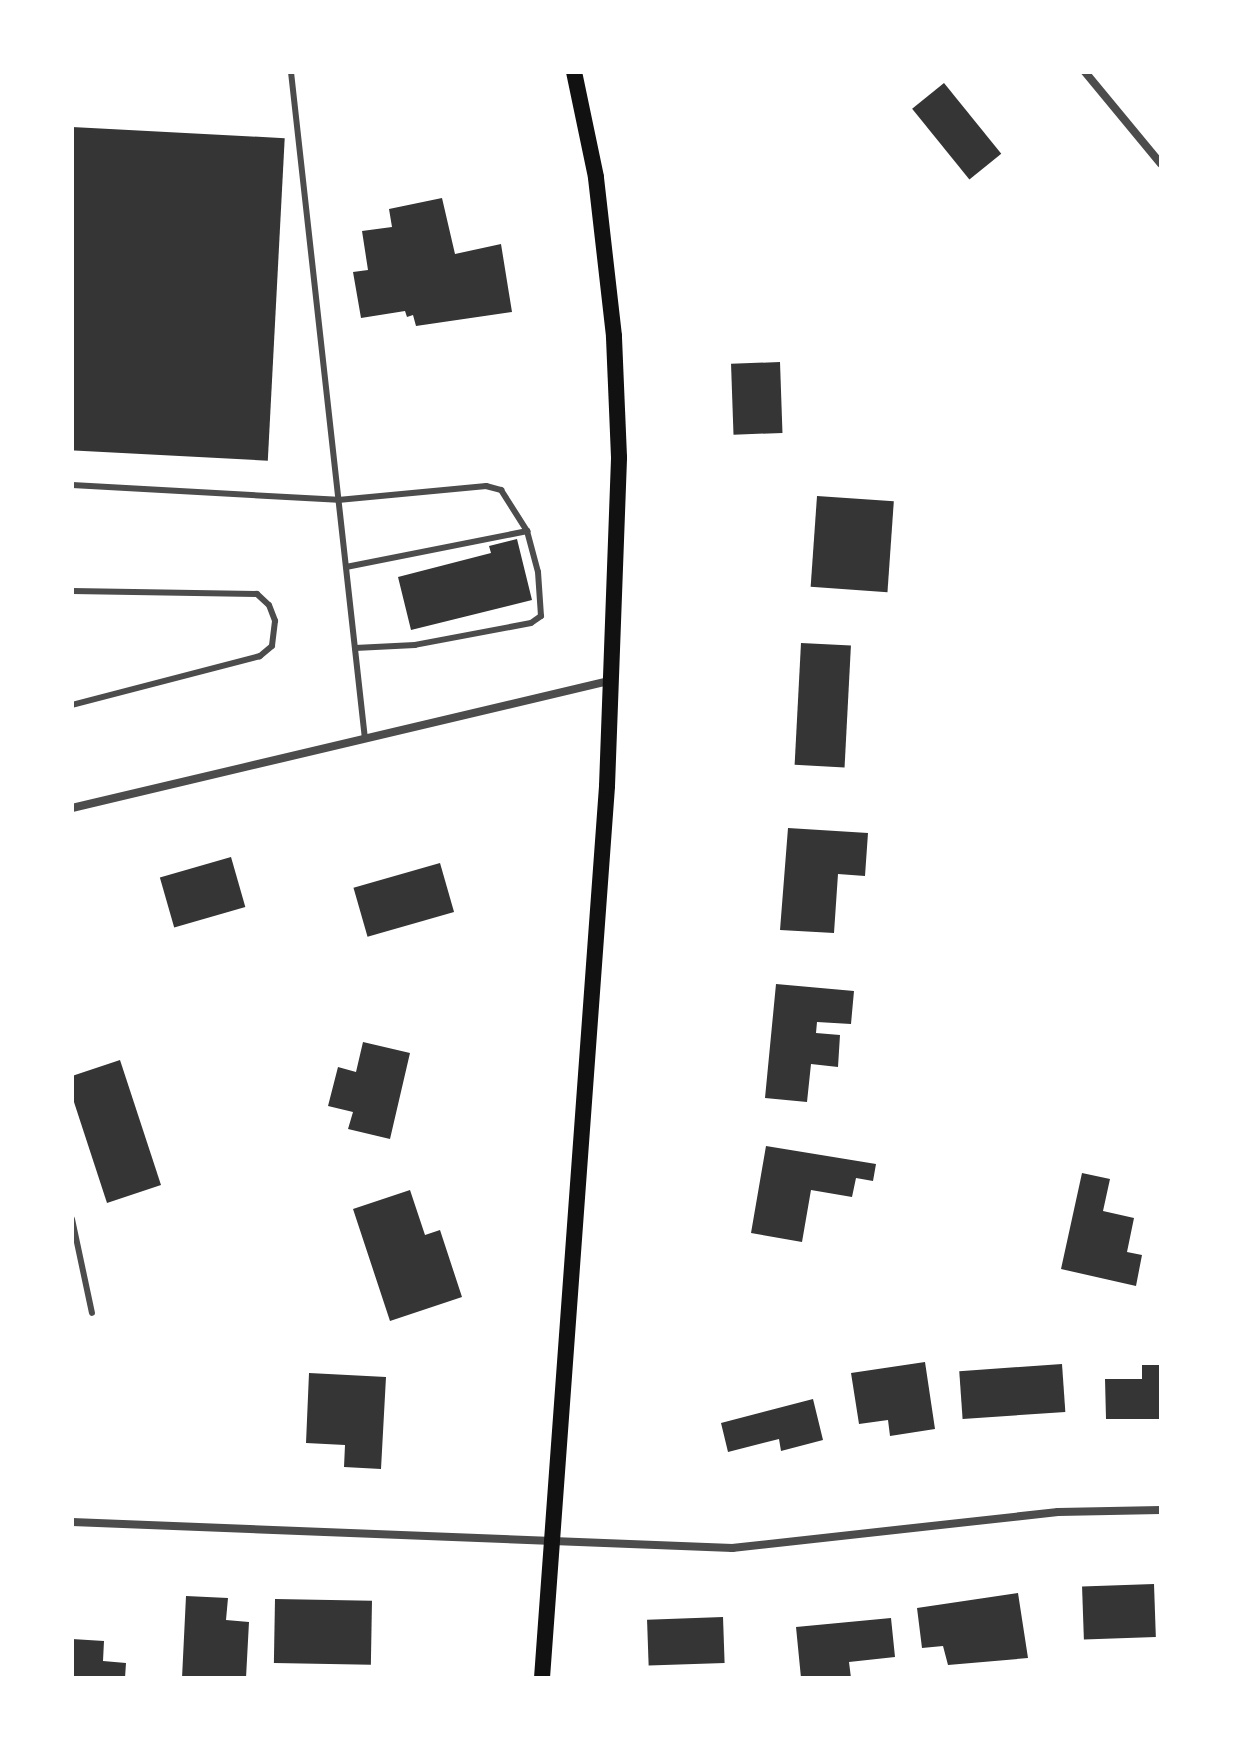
<!DOCTYPE html>
<html>
<head>
<meta charset="utf-8">
<style>
	body { margin:0 }
	#map { position:relative; width:1233px; height:1750px; overflow:hidden; background:#fff; font-family:"Fira Sans Condensed",sans-serif }
	div>[style] { position:absolute }
	.building>* { inset:0; background:#353535; transform-origin:0 0 }
	.service>* { height:6px; margin:-3px; padding:0 3px; transform-origin:3px; border-radius:3px; background:#4c4c4c }
	.minor>* { height:8px; margin:-4px; padding:0 4px; transform-origin:4px; border-radius:4px; background:#4c4c4c }
	.secondary>* { height:16px; margin:-8px; padding:0 8px; transform-origin:8px; border-radius:8px; background:#111 }
	span { translate:-50% -50%; white-space:nowrap; text-align:center; line-height:1.15; -webkit-text-stroke:8px #fff; paint-order:stroke }
	.frame { position:absolute; inset:0; border:74px solid #fff; pointer-events:none }
</style>
</head>
<body>
<div id="map">
	<div class="building">
		<i style="left:944px;top:83px;width:91px;height:41px;rotate:51deg"></i>
		<i style="left:72px;top:127px;width:213px;height:323px;rotate:3deg"></i>
		<i style="clip-path:polygon(442px 198px,455px 254px,501px 244px,512px 312px,416px 326px,413px 315px,407px 317px,405px 311px,361px 318px,353px 272px,368px 270px,362px 231px,392px 227px,389px 209px)"></i>
		<i style="left:780px;top:362px;width:71px;height:49px;rotate:88deg"></i>
		<i style="left:817px;top:496px;width:77px;height:91px;rotate:4deg"></i>
		<i style="clip-path:polygon(517px 539px,532px 600px,411px 630px,398px 577px,491px 553px,489px 546px)"></i>
		<i style="left:801px;top:643px;width:50px;height:122px;rotate:3deg"></i>
		<i style="clip-path:polygon(788px 828px,868px 833px,865px 876px,838px 874px,834px 933px,780px 930px)"></i>
		<i style="left:231px;top:857px;width:52px;height:74px;rotate:74deg"></i>
		<i style="left:440px;top:863px;width:51px;height:90px;rotate:74deg"></i>
		<i style="clip-path:polygon(776px 984px,854px 991px,851px 1024px,817px 1022px,816px 1033px,840px 1035px,838px 1067px,811px 1064px,807px 1102px,765px 1098px)"></i>
		<i style="clip-path:polygon(363px 1042px,410px 1053px,390px 1139px,348px 1129px,353px 1112px,328px 1106px,338px 1067px,356px 1072px)"></i>
		<i style="clip-path:polygon(120px 1060px,161px 1185px,107px 1203px,72px 1096px,72px 1076px)"></i>
		<i style="clip-path:polygon(766px 1146px,876px 1164px,873px 1181px,856px 1178px,852px 1197px,811px 1190px,802px 1242px,751px 1233px)"></i>
		<i style="clip-path:polygon(1082px 1173px,1110px 1179px,1103px 1211px,1134px 1218px,1127px 1252px,1142px 1255px,1136px 1286px,1061px 1269px)"></i>
		<i style="clip-path:polygon(410px 1190px,425px 1235px,440px 1230px,462px 1297px,390px 1321px,353px 1209px)"></i>
		<i style="clip-path:polygon(925px 1362px,935px 1429px,890px 1436px,888px 1420px,859px 1424px,851px 1373px)"></i>
		<i style="left:1062px;top:1364px;width:48px;height:103px;rotate:86deg"></i>
		<i style="clip-path:polygon(1142px 1365px,1161px 1365px,1161px 1419px,1106px 1419px,1105px 1379px,1142px 1379px)"></i>
		<i style="clip-path:polygon(309px 1373px,386px 1377px,381px 1469px,344px 1467px,345px 1445px,306px 1443px)"></i>
		<i style="clip-path:polygon(813px 1399px,823px 1440px,781px 1451px,779px 1439px,728px 1452px,721px 1423px)"></i>
		<i style="left:1154px;top:1584px;width:53px;height:72px;rotate:88deg"></i>
		<i style="clip-path:polygon(1018px 1593px,1028px 1658px,948px 1665px,943px 1646px,922px 1648px,917px 1608px)"></i>
		<i style="clip-path:polygon(186px 1596px,228px 1598px,226px 1620px,249px 1622px,246px 1678px,182px 1678px)"></i>
		<i style="left:275px;top:1599px;width:97px;height:64px;rotate:1deg"></i>
		<i style="left:723px;top:1617px;width:46px;height:76px;rotate:88deg"></i>
		<i style="clip-path:polygon(891px 1618px,895px 1657px,849px 1662px,851px 1678px,801px 1678px,796px 1627px)"></i>
		<i style="clip-path:polygon(72px 1639px,104px 1641px,103px 1661px,126px 1663px,125px 1678px,72px 1678px)"></i>
	</div>
	<div class="service">
		<i style="left:291px;top:72px;width:671px;rotate:83.67deg"></i>
		<i style="left:72px;top:485px;width:266px;rotate:3.2deg"></i>
		<i style="left:338px;top:500px;width:149px;rotate:-5.4deg"></i>
		<i style="left:486px;top:486px;width:16px;rotate:15deg"></i>
		<i style="left:501px;top:490px;width:49px;rotate:57.6deg"></i>
		<i style="left:527px;top:531px;width:42px;rotate:75deg"></i>
		<i style="left:538px;top:572px;width:44px;rotate:86.1deg"></i>
		<i style="left:541px;top:616px;width:12px;rotate:145deg"></i>
		<i style="left:531px;top:623px;width:118px;rotate:169.3deg"></i>
		<i style="left:415px;top:645px;width:60px;rotate:177.1deg"></i>
		<i style="left:346px;top:567px;width:185px;rotate:-11.2deg"></i>
		<i style="left:72px;top:591px;width:185px;rotate:0.9deg"></i>
		<i style="left:257px;top:594px;width:16px;rotate:43deg"></i>
		<i style="left:269px;top:605px;width:17px;rotate:69deg"></i>
		<i style="left:275px;top:621px;width:25px;rotate:97deg"></i>
		<i style="left:272px;top:646px;width:16px;rotate:140deg"></i>
		<i style="left:260px;top:656px;width:194px;rotate:165.4deg"></i>
		<i style="left:72px;top:1219px;width:96px;rotate:78deg"></i>
	</div>
	<div class="minor">
		<i style="left:1085px;top:72px;width:119px;rotate:50.4deg"></i>
		<i style="left:72px;top:808px;width:552px;rotate:-13.31deg"></i>
		<i style="left:72px;top:1522px;width:661px;rotate:2.26deg"></i>
		<i style="left:732px;top:1548px;width:328px;rotate:-6.3deg"></i>
		<i style="left:1058px;top:1512px;width:103px;rotate:-1.1deg"></i>
	</div>
	<div class="secondary">
		<i style="left:542px;top:1678px;width:894px;rotate:-85.83deg"></i>
		<i style="left:607px;top:786px;width:329px;rotate:-87.9deg"></i>
		<i style="left:619px;top:457px;width:121px;rotate:-92.4deg"></i>
		<i style="left:614px;top:336px;width:160px;rotate:-96.5deg"></i>
		<i style="left:596px;top:177px;width:107px;rotate:-101.8deg"></i>
	</div>
	<div class="frame"></div>
</div>
</body>
</html>
